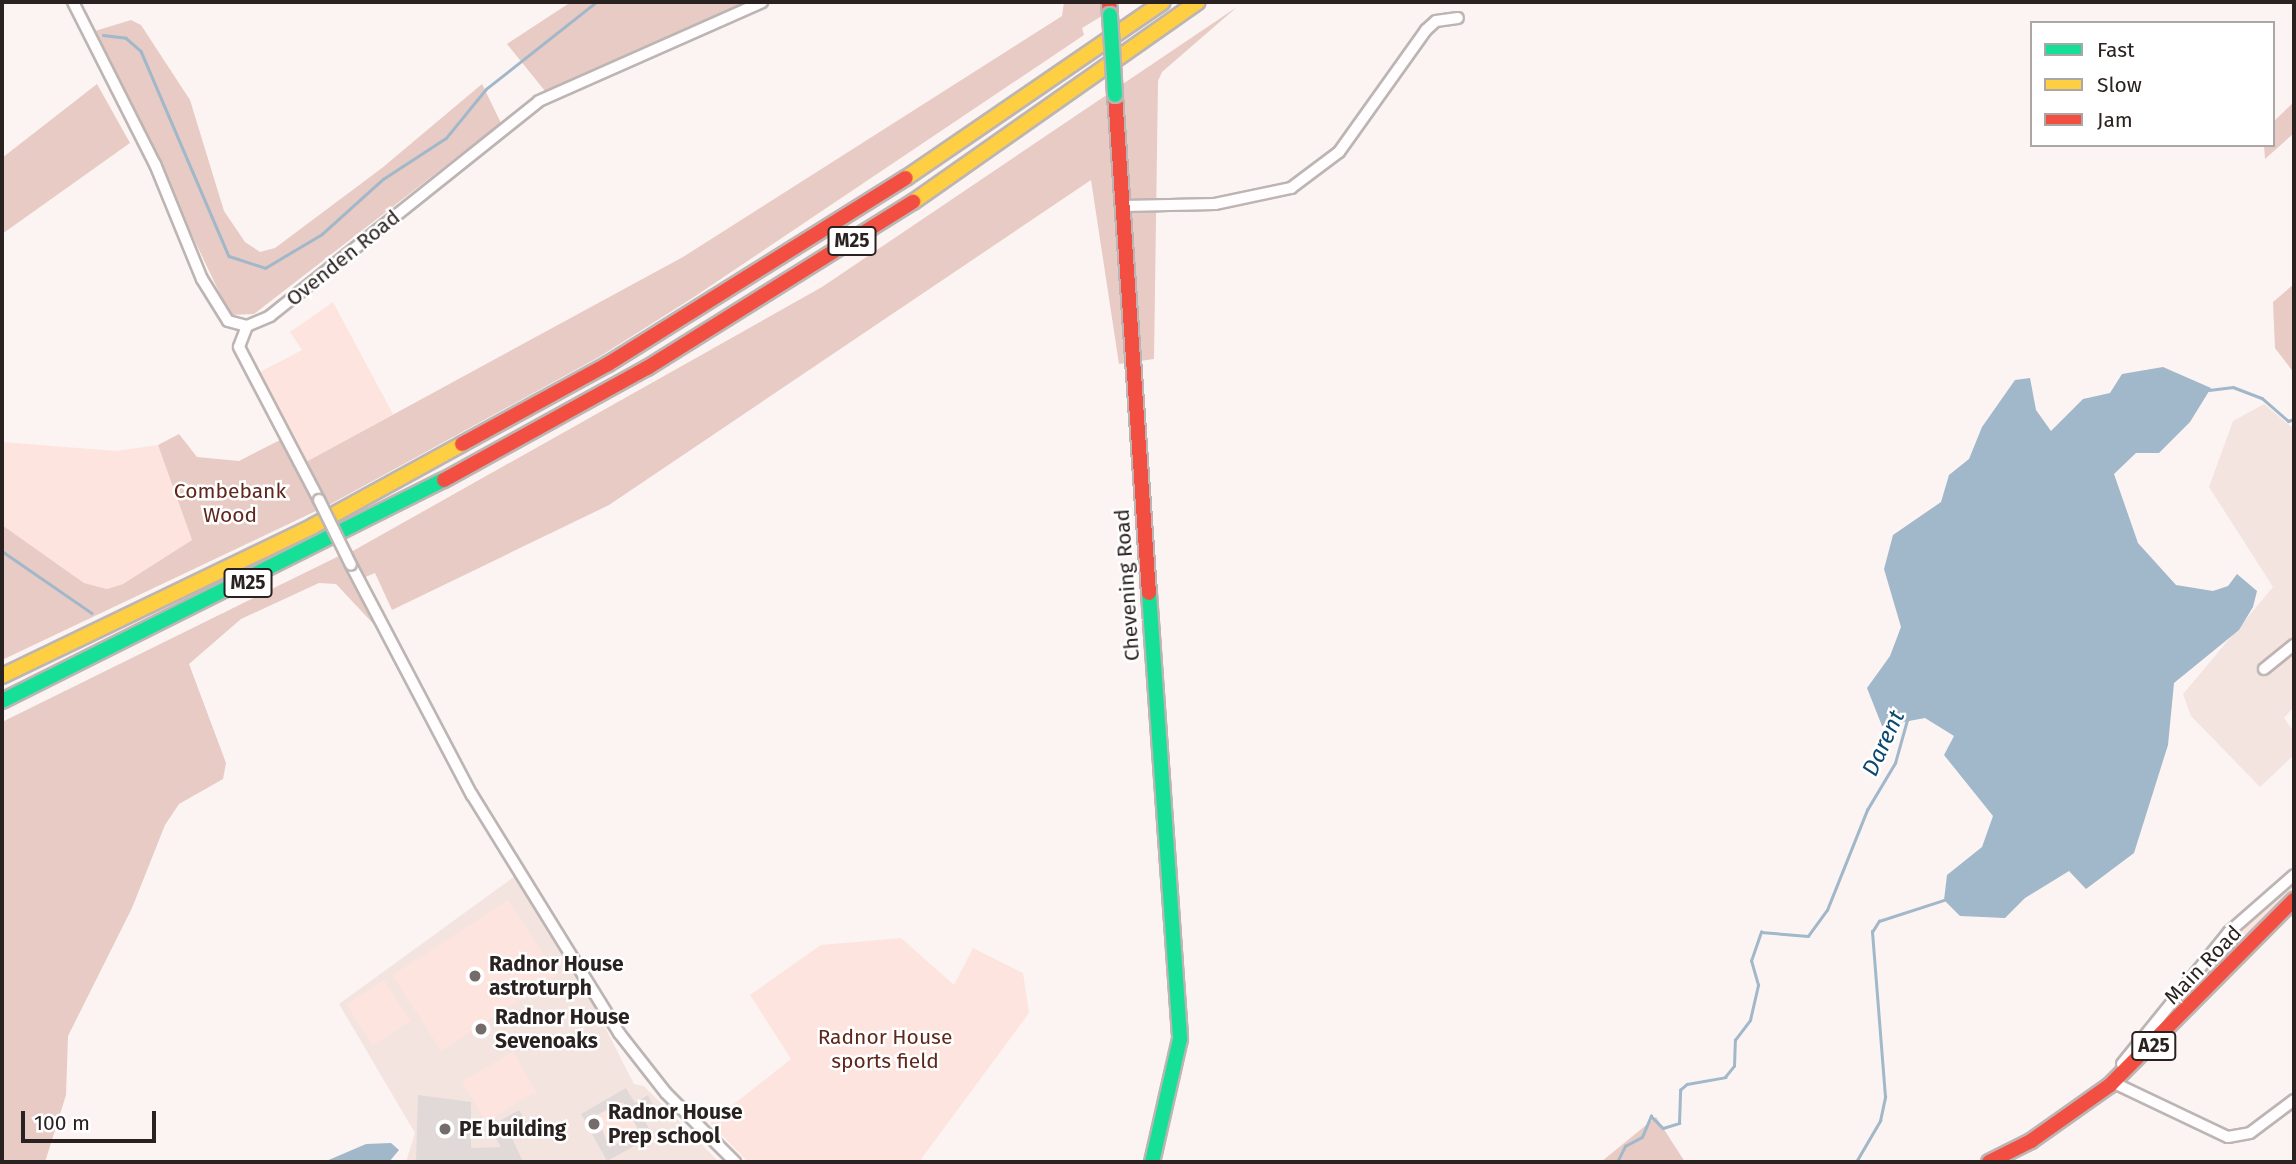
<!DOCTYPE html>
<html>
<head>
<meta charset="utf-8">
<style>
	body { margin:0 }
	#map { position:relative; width:2296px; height:1164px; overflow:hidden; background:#fcf4f2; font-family:"Fira Sans",sans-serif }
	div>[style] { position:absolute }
	.built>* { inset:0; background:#f4e4e0 }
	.green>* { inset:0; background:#fde4de; transform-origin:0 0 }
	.forest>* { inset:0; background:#e7cbc4 }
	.water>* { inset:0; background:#a1b7ca }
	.stream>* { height:2.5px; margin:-1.25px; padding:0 1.25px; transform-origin:1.25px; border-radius:1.25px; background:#a1b7ca }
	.building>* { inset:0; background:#e0d9d8 }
	.roads { filter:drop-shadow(2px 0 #bcb5b3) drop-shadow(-2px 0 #bcb5b3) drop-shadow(0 2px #bcb5b3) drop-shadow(0 -2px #bcb5b3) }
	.street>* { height:10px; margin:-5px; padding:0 5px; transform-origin:5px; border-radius:5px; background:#fffdfd }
	.fast>* { height:14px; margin:-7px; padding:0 7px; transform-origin:7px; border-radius:7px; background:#16e098 }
	.slow>* { height:14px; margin:-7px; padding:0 7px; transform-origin:7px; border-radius:7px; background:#ffcf43 }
	.jam>* { height:14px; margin:-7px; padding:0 7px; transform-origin:7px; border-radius:7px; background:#f24e42 }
	.bridges { filter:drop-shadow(2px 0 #bcb5b3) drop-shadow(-2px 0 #bcb5b3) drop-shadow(0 2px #bcb5b3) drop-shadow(0 -2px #bcb5b3) }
	.street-bridge>* { height:10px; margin:-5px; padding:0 5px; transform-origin:5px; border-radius:5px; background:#fffdfd }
	.fast-bridge>* { height:14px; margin:-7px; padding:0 7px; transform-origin:7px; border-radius:7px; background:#16e098 }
	.dots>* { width:19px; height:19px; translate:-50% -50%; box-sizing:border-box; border:4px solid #fff; border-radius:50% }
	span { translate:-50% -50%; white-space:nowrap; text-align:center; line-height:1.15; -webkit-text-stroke:5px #fff; paint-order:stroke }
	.shield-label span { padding:2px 5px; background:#fff; border:2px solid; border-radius:5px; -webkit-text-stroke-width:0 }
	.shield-label { font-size:19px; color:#2a2220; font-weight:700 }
	.street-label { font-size:21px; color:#2a2220 }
	.park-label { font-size:21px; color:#60271c }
	.poi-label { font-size:21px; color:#2a2220; font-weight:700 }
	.left { translate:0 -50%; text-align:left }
	.water-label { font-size:23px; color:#0b486e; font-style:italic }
	.frame { position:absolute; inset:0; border:4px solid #2a2220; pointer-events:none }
	.legend { position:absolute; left:2030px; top:21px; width:245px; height:126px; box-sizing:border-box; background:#fff; border:2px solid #aaa7a6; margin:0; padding:9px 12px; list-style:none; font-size:21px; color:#2a2220 }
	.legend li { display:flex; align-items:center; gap:14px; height:35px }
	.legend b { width:35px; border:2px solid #aaa7a6 }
	.scale { position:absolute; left:21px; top:1111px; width:135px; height:32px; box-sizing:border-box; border:4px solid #2a2220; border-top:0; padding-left:9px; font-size:21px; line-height:24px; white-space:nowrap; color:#2a2220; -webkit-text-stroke:5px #fff; paint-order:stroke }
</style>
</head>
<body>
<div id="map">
	<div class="built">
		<i style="clip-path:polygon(2264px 404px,2294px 429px,2294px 707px,2284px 718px,2294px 732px,2294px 755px,2260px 787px,2191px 716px,2183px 694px,2273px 587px,2209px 487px,2233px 421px)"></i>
		<i style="clip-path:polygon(515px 876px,585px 988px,634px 1084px,644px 1086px,719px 1162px,406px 1162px,415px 1133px,339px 1004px)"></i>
	</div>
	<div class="green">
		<i style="clip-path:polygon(333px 302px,393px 414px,304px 463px,258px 373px,302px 350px,290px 332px)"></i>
		<i style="clip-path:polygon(2px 442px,116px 451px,158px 445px,192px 540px,123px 584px,107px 589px,84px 583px,2px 525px)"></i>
		<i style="clip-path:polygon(2294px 880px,2294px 890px,2151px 1033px,2224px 943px)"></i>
		<i style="left:508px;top:900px;width:90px;height:138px;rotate:57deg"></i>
		<i style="clip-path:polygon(901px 938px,954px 985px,973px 948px,1023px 973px,1029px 1013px,919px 1162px,748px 1162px,710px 1123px,791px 1059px,750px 995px,821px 945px)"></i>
		<i style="left:384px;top:980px;width:49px;height:45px;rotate:57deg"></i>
		<i style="left:513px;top:1052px;width:46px;height:59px;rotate:60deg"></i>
		<i style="clip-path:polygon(622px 1101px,639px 1131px,609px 1148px,597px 1115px)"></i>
	</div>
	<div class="forest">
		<i style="clip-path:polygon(571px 2px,746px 2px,545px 91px,507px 44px)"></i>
		<i style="clip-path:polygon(1064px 2px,1101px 2px,1102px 16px,1082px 28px,1084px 35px,694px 297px,599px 357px,329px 505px,304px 463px,683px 257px,1062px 16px)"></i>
		<i style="clip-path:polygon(1237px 7px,1162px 72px,1158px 81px,1154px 359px,1119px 364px,1091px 180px,609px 505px,392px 610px,375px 573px,363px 578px,351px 552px,822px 287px)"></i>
		<i style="clip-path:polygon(131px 20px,141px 25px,190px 100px,224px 211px,245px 242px,260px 252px,275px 248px,382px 168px,482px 84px,501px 123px,254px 314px,230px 315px,95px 31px)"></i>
		<i style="clip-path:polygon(97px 84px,130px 143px,2px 234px,2px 158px)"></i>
		<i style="clip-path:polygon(2294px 102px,2294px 133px,2265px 159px,2264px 145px,2273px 145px,2273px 122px)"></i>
		<i style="clip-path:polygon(2294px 284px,2294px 373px,2275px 348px,2273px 302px)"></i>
		<i style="clip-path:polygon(179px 434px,197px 457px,239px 461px,282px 439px,318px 510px,2px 660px,2px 525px,84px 583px,107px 589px,123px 584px,192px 540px,158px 445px)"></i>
		<i style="clip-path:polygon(341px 555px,381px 632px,336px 584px,319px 583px,241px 619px,189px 664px,226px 763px,223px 779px,179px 804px,165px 825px,132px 908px,68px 1036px,66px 1095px,45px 1162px,2px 1162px,2px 722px)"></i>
		<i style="clip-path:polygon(1656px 1117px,1685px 1162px,1601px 1162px)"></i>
	</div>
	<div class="water">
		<i style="clip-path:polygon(2163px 367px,2211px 388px,2190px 422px,2159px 453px,2136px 453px,2114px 474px,2138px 543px,2176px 585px,2213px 591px,2228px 586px,2237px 574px,2257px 591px,2253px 607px,2239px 630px,2174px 683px,2168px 745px,2134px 853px,2086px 889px,2069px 871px,2025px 898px,2005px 918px,1960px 916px,1944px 900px,1947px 875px,1982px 847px,1993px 816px,1944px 755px,1954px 736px,1925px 718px,1882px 726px,1867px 688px,1890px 656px,1901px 627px,1884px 569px,1893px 535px,1941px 502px,1949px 475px,1969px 459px,1982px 427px,2015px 380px,2030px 378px,2036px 410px,2051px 431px,2083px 399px,2110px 393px,2122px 374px)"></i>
		<i style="clip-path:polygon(391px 1143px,399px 1150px,389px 1162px,324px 1162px,366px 1144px)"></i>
	</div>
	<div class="stream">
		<i style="left:103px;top:35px;width:23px;rotate:7deg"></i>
		<i style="left:126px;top:38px;width:20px;rotate:41deg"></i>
		<i style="left:141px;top:51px;width:223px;rotate:66.8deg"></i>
		<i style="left:229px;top:256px;width:38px;rotate:18deg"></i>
		<i style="left:265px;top:268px;width:66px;rotate:-30.8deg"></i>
		<i style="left:322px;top:234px;width:82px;rotate:-42deg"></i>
		<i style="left:383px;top:179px;width:75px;rotate:-33.1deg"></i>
		<i style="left:446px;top:138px;width:63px;rotate:-50.8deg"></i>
		<i style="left:486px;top:89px;width:140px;rotate:-38.3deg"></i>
		<i style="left:2209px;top:390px;width:24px;rotate:-7deg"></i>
		<i style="left:2233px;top:387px;width:31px;rotate:21deg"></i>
		<i style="left:2262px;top:398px;width:35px;rotate:41deg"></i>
		<i style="left:2288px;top:421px;width:6px;rotate:-18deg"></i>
		<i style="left:2px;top:551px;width:109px;rotate:34.6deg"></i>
		<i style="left:1617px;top:1162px;width:18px;rotate:-63deg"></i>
		<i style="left:1625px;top:1146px;width:19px;rotate:-28deg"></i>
		<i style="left:1642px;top:1137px;width:23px;rotate:-67deg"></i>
		<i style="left:1651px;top:1116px;width:17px;rotate:45deg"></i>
		<i style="left:1663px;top:1128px;width:17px;rotate:-17deg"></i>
		<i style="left:1679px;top:1123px;width:33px;rotate:-88deg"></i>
		<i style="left:1680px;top:1090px;width:9px;rotate:-41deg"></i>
		<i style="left:1687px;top:1084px;width:39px;rotate:-10deg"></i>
		<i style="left:1725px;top:1077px;width:14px;rotate:-51deg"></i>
		<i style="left:1734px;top:1066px;width:26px;rotate:-88deg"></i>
		<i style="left:1735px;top:1040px;width:25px;rotate:-53deg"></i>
		<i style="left:1750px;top:1020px;width:36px;rotate:-77deg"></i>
		<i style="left:1758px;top:985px;width:25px;rotate:-106deg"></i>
		<i style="left:1751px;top:961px;width:31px;rotate:-71deg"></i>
		<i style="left:1761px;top:932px;width:47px;rotate:4.9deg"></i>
		<i style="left:1808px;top:936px;width:32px;rotate:-54deg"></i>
		<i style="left:1827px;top:910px;width:108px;rotate:-68.2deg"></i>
		<i style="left:1867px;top:810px;width:55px;rotate:-59.2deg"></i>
		<i style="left:1895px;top:763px;width:45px;rotate:-74.4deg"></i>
		<i style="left:1856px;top:1162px;width:48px;rotate:-59.7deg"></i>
		<i style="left:1880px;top:1121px;width:25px;rotate:-78deg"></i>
		<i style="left:1885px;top:1097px;width:166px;rotate:-94.5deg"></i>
		<i style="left:1872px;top:932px;width:13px;rotate:-58deg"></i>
		<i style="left:1879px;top:921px;width:68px;rotate:-17.9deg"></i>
	</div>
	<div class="building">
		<i style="clip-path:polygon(evenodd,626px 1088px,635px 1103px,648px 1095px,657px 1112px,645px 1121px,653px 1136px,607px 1161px,581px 1114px,626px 1088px,623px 1102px,639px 1131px,609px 1148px,597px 1115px,623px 1102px)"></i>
		<i style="clip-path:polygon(418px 1095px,471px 1102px,471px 1148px,501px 1147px,489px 1127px,519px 1110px,529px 1128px,512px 1138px,523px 1162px,416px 1162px)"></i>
	</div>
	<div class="roads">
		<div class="street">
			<i style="left:73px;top:2px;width:182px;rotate:63.2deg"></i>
			<i style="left:155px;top:164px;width:124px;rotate:67.8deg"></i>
			<i style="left:202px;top:279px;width:49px;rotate:58.2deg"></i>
			<i style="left:228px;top:321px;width:20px;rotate:15deg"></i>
			<i style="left:247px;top:326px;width:25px;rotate:-23deg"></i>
			<i style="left:270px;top:316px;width:344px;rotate:-38.6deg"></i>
			<i style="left:539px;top:101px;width:244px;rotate:-23.9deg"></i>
			<i style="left:1124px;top:206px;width:91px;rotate:-1.3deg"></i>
			<i style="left:1215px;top:204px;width:78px;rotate:-11.9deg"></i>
			<i style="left:1291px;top:188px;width:60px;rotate:-36.9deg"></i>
			<i style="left:1339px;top:152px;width:150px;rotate:-54.5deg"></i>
			<i style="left:1426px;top:30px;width:13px;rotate:-42deg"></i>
			<i style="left:1436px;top:21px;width:22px;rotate:-8deg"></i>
			<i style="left:247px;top:326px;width:22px;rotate:111deg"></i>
			<i style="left:239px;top:347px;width:173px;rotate:62.4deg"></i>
			<i style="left:351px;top:565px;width:260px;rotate:62.3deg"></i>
			<i style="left:472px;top:795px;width:280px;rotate:58.3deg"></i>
			<i style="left:619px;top:1033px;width:76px;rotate:51.9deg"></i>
			<i style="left:666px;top:1093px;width:98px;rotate:45deg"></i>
			<i style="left:2264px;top:669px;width:38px;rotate:-39deg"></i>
			<i style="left:2122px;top:1064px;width:170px;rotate:-51deg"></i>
			<i style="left:2229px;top:932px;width:86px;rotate:-41.2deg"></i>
			<i style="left:2112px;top:1082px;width:128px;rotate:25.4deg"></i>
			<i style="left:2228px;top:1137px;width:22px;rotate:-10deg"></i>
			<i style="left:2250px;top:1133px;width:55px;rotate:-36.9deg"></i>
		</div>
		<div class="fast">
			<i style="left:1149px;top:593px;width:447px;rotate:86deg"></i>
			<i style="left:1180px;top:1039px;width:126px;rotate:102.8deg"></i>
			<i style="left:2px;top:701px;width:494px;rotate:-26.6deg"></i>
		</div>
		<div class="slow">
			<i style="left:906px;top:178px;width:311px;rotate:-34.4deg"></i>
			<i style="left:913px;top:202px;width:348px;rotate:-35.1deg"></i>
			<i style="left:2px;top:676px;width:345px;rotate:-25.7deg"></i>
			<i style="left:313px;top:526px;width:170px;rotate:-28.8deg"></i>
		</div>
		<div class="jam">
			<i style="left:1109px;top:2px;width:13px;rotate:86deg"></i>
			<i style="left:1115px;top:95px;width:499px;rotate:86.1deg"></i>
			<i style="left:462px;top:444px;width:166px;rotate:-28.7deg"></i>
			<i style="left:608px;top:364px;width:351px;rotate:-32deg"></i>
			<i style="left:444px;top:480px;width:232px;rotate:-28.9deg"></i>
			<i style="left:647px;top:368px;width:314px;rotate:-32deg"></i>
			<i style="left:1989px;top:1162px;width:47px;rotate:-26.6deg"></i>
			<i style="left:2031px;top:1141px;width:97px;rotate:-35.3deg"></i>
			<i style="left:2110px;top:1085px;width:261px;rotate:-45.2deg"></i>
		</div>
	</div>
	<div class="bridges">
		<div class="street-bridge">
			<i style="left:319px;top:500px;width:72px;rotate:63.8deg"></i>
		</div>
		<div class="fast-bridge">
			<i style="left:1110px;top:15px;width:80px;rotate:86.4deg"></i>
		</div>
	</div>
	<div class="dots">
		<i style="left:475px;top:976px;background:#746c6a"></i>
		<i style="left:481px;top:1029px;background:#746c6a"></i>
		<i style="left:594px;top:1124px;background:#746c6a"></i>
		<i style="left:445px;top:1129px;background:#746c6a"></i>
	</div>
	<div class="shield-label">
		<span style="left:852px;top:241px">M25</span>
		<span style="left:248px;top:583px">M25</span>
		<span style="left:2154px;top:1046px">A25</span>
	</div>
	<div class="street-label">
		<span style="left:343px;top:258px;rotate:-39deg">Ovenden Road</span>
		<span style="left:1127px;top:585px;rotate:-94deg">Chevening Road</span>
		<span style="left:2203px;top:965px;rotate:-46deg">Main Road</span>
	</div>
	<div class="park-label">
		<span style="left:230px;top:503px">Combebank<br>Wood</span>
		<span style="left:885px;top:1049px">Radnor House<br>sports field</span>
	</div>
	<div class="poi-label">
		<span class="left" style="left:489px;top:976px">Radnor House<br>astroturph</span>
		<span class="left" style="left:495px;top:1029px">Radnor House<br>Sevenoaks</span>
		<span class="left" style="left:608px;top:1124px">Radnor House<br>Prep school</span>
		<span class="left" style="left:459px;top:1129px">PE building</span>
	</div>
	<div class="water-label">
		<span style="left:1883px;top:743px;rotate:-65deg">Darent</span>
	</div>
	<div class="frame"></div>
	<ul class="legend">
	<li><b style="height:9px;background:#16e098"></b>Fast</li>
	<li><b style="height:9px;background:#ffcf43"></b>Slow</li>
	<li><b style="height:9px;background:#f24e42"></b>Jam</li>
	</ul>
	<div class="scale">100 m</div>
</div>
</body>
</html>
